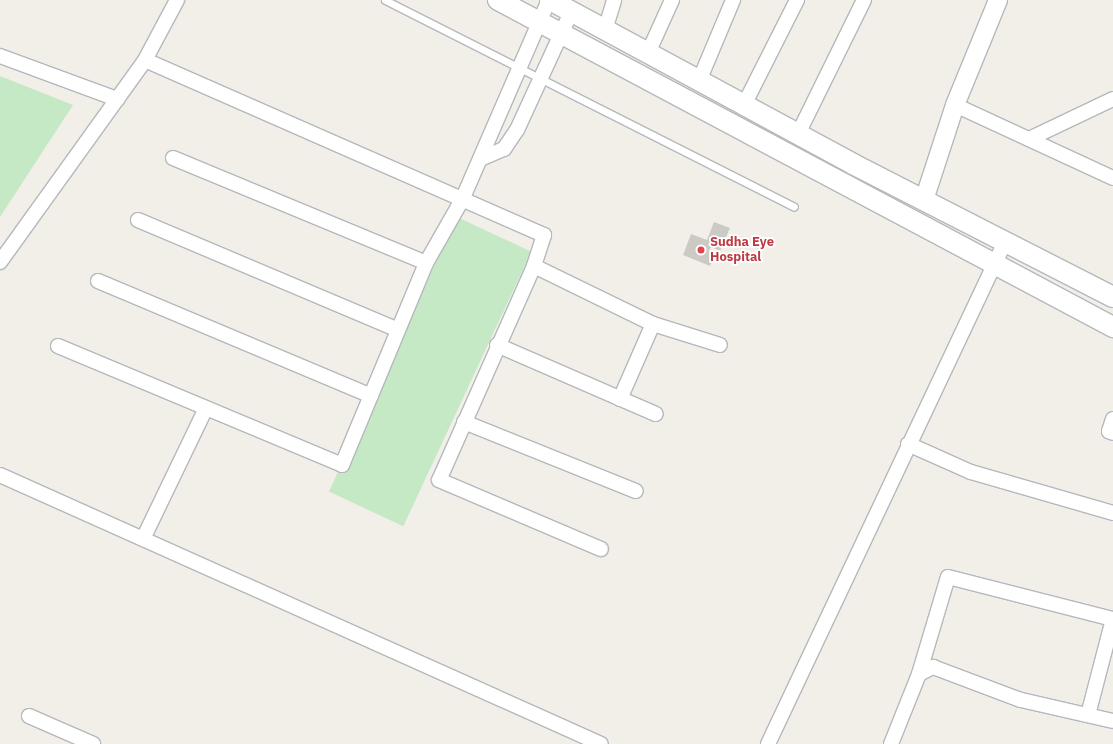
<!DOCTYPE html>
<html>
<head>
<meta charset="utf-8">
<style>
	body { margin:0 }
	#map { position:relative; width:1113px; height:744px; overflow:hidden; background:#f1efe8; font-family:"IBM Plex Sans",sans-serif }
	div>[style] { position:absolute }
	.green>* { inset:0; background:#c5e8c5; transform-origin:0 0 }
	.building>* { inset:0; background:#cccac5 }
	.roads { filter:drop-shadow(1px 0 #b5b8bc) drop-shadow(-1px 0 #b5b8bc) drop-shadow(0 1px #b5b8bc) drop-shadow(0 -1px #b5b8bc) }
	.service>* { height:7px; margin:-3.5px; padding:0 3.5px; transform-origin:3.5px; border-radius:3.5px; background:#fff }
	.minor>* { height:14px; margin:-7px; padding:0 7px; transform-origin:7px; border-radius:7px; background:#fff }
	.tertiary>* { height:18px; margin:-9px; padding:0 9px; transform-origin:9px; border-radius:9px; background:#fff }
	.secondary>* { height:20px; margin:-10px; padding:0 10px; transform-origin:10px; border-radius:10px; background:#fff }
	.dots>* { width:11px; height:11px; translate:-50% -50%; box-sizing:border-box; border:2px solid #fff; border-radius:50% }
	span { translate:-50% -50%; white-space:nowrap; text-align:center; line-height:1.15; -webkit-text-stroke:3.5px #fff; paint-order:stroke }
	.health-label { font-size:13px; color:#be3a42; font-weight:700 }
	.left { translate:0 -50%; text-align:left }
</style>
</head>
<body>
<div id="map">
	<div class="green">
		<i style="clip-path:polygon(0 76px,73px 105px,0 217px)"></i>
		<i style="left:457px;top:217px;width:82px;height:303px;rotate:25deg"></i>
	</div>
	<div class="building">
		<i style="clip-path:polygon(714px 222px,730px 228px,720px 251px,711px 247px,709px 251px,715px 254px,710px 266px,683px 255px,691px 234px,707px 240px)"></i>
	</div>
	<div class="roads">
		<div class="service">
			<i style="left:385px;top:0;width:458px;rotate:26.8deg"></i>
		</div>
		<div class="minor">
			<i style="left:605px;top:30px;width:31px;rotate:-73deg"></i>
			<i style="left:648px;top:53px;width:58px;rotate:-65.6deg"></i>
			<i style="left:0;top:56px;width:125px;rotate:20.2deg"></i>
			<i style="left:145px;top:60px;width:436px;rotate:23.7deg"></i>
			<i style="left:544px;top:235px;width:33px;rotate:108deg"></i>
			<i style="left:534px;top:266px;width:234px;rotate:113.9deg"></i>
			<i style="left:439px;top:480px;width:176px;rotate:23.1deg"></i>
			<i style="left:699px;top:81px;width:88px;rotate:-67.2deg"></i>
			<i style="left:744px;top:105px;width:118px;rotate:-63.2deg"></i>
			<i style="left:955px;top:105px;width:174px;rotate:24.8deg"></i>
			<i style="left:798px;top:134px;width:149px;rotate:-63.8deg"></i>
			<i style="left:1029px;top:139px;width:93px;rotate:-25.5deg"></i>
			<i style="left:173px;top:158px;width:274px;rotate:22.5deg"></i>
			<i style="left:480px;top:159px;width:26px;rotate:-23deg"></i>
			<i style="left:504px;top:149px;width:23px;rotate:-56deg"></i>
			<i style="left:517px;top:130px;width:130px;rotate:-65.4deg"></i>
			<i style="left:138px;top:220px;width:282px;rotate:22.9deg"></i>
			<i style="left:0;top:262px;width:249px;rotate:-54.3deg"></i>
			<i style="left:145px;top:60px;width:68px;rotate:-61.9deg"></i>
			<i style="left:534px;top:266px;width:132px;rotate:26deg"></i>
			<i style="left:653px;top:324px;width:70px;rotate:17.4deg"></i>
			<i style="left:98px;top:281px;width:296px;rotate:22.8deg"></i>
			<i style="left:497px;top:345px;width:173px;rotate:23.5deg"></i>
			<i style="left:58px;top:346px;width:308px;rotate:22.7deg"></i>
			<i style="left:342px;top:465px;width:219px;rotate:-67.4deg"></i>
			<i style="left:426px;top:263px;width:73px;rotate:-60.3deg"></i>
			<i style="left:462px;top:200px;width:218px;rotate:-66.5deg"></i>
			<i style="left:620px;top:399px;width:82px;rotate:-66.3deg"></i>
			<i style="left:1113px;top:419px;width:13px;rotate:108deg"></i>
			<i style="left:1109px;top:431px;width:4px;rotate:27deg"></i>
			<i style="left:464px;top:422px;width:185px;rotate:21.9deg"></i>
			<i style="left:908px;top:444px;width:69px;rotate:24deg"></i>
			<i style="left:971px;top:472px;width:148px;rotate:16.1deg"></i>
			<i style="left:0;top:475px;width:658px;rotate:24.11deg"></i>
			<i style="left:143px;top:539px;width:145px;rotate:-64.3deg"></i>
			<i style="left:919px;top:674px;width:101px;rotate:-73.4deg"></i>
			<i style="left:948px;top:577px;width:170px;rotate:14.3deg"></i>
			<i style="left:1088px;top:715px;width:99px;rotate:-75.4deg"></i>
			<i style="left:29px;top:716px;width:70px;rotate:23.6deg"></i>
			<i style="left:768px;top:744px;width:555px;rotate:-64.73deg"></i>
			<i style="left:891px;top:744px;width:75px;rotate:-68.2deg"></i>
			<i style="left:919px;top:674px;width:16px;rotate:-27deg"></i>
			<i style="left:933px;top:667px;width:94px;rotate:20.6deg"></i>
			<i style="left:1021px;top:700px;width:94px;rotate:12.9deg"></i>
		</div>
		<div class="tertiary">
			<i style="left:924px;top:200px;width:100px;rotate:-71.9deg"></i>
			<i style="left:955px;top:105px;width:113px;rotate:-67.7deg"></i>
		</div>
		<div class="secondary">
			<i style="left:498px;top:0;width:697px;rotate:28deg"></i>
			<i style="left:550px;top:0;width:345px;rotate:28.4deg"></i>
			<i style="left:853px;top:164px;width:292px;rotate:27.1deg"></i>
		</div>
	</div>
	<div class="dots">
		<i style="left:701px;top:250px;background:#e0444e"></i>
	</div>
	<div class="health-label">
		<span class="left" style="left:710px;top:250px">Sudha Eye<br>Hospital</span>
	</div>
</div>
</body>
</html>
